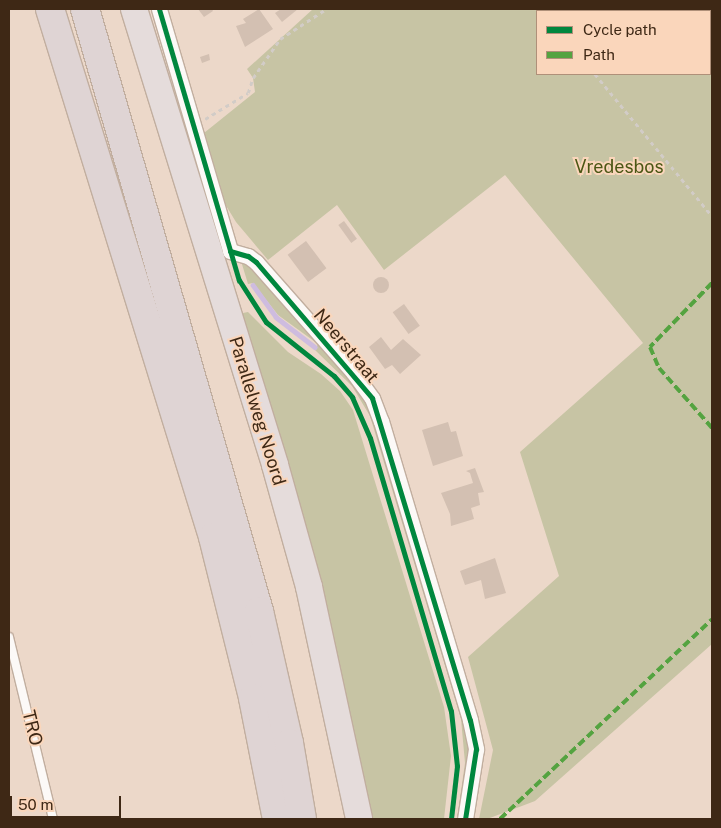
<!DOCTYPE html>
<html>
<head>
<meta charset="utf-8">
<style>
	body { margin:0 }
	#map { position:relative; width:721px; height:828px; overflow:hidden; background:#ecd8c9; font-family:"Public Sans",sans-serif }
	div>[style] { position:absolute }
	.green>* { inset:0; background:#c7c4a4 }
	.stream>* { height:4.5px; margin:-2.25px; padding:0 2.25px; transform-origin:2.25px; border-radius:2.25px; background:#cebcdf }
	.building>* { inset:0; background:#d3c0b2; transform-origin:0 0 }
	.round { border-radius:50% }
	.path>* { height:2.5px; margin-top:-1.25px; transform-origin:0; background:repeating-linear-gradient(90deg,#d2ccc7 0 4px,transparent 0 8px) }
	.roads { filter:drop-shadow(1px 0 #c1ae9f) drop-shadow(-1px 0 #c1ae9f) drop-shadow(0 1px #c1ae9f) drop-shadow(0 -1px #c1ae9f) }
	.service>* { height:8px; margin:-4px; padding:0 4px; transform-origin:4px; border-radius:4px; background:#fcf9f7 }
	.minor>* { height:15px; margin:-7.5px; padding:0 7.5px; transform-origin:7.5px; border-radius:7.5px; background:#fcf9f7 }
	.trunk>* { height:26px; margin:-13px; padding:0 13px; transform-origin:13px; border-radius:13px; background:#e5dcdb }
	.motorway>* { height:28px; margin:-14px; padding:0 14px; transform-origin:14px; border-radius:14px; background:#dfd4d4 }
	.quiet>* { height:4px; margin-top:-2px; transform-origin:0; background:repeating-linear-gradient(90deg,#54a340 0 8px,transparent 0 12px) }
	.cycleway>* { height:5px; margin:-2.5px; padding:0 2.5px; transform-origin:2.5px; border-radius:2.5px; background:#00873e }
	span { translate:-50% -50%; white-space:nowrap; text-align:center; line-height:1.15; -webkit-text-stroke:4px #fad6bb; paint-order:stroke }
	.park-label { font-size:18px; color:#4b5614 }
	.street-label { font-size:18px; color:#3e2815 }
	.frame { position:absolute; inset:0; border:10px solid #3e2815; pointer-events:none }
	.legend { position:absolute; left:536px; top:10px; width:175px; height:65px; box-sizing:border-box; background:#fad6bb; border:1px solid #af9079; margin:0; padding:6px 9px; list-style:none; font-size:15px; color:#3e2815 }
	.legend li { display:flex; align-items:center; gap:10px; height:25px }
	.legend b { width:25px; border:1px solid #af9079 }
	.scale { position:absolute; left:10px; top:796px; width:111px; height:22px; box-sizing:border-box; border:2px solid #3e2815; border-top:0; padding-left:6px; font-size:15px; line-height:18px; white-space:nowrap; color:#3e2815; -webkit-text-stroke:4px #fad6bb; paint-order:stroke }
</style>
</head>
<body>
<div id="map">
	<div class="green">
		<i style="clip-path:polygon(evenodd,313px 9px,712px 9px,712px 644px,535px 801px,487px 819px,479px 819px,493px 750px,468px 657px,559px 576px,520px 452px,643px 343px,505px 175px,384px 270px,337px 205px,268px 260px,236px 222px,225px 204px,204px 133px,255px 92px,253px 78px,247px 69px,313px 9px,710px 11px,710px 74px,537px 74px,537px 11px,710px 11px)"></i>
		<i style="clip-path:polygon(241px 261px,250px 264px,368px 399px,469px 741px,461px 819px,457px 819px,465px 763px,461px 719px,370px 416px,352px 386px,315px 350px,318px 344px,278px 315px,253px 283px,248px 284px)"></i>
		<i style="clip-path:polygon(248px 312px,288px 352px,321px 374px,340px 391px,353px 410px,444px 707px,451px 756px,444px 819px,363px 819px,238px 314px)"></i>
	</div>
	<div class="stream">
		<i style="left:253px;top:285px;width:39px;rotate:54deg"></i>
		<i style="left:276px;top:317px;width:49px;rotate:37.6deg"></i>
	</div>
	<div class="building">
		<i style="clip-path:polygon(198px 9px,212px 9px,213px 11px,204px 17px)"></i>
		<i style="clip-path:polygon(259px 9px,273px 29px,245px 47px,236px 26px,246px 23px,243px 19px)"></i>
		<i style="clip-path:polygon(281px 9px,298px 9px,282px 22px,275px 13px)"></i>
		<i style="clip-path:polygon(209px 54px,210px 60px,202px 63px,200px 57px)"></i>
		<i style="left:344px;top:221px;width:22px;height:7px;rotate:54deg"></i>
		<i style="left:306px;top:241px;width:34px;height:23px;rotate:53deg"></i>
		<i class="round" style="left:373px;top:277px;width:16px;height:16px"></i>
		<i style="left:404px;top:304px;width:27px;height:14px;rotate:54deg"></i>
		<i style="clip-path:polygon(381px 337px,391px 350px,403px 339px,421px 355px,400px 374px,392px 365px,385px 369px,369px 347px)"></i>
		<i style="clip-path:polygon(448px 422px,451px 432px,456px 431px,463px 456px,433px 466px,422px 430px)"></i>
		<i style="clip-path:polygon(475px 468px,484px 492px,478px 493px,480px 505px,471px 508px,474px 519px,451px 526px,450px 514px,441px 493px,473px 483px,470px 473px,466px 471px)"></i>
		<i style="clip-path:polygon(495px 558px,506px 593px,485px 599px,481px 580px,465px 585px,460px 571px)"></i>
	</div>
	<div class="path">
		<i style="left:541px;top:9px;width:3px;rotate:45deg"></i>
		<i style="left:595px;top:74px;width:184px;rotate:50.5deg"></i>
		<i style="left:205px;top:119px;width:50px;rotate:-31.2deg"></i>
		<i style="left:248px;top:93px;width:16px;rotate:-72deg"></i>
		<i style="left:253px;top:78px;width:47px;rotate:-55.3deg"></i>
		<i style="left:280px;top:39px;width:55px;rotate:-33.1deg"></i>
	</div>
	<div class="roads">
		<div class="service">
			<i style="left:9px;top:637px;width:187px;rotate:76.4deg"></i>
		</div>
		<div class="minor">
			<i style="left:159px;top:9px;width:252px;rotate:73.6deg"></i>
			<i style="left:230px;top:251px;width:19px;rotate:16deg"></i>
			<i style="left:248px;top:256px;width:10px;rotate:37deg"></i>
			<i style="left:256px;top:262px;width:147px;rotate:48.6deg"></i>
			<i style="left:353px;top:372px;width:32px;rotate:54deg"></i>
			<i style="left:372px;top:398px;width:25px;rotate:69deg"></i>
			<i style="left:381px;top:421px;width:312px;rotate:73.4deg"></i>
			<i style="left:470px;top:720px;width:30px;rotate:78deg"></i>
			<i style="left:476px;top:749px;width:71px;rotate:98.9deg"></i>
		</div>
		<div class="trunk">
			<i style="left:134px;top:9px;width:477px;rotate:72.8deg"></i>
			<i style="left:275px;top:465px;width:127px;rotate:74.4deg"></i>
			<i style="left:309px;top:587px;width:237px;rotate:77.8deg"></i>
		</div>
		<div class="motorway">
			<i style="left:50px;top:9px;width:553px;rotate:72.84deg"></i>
			<i style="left:213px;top:537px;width:166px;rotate:76deg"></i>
			<i style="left:253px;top:698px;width:123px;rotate:78.8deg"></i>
			<i style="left:85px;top:9px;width:627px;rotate:73.88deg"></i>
			<i style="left:259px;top:611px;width:135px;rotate:77.2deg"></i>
			<i style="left:289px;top:743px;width:77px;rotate:80.3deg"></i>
		</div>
	</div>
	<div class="quiet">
		<i style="left:712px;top:283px;width:89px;rotate:134.1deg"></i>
		<i style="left:650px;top:347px;width:23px;rotate:67deg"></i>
		<i style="left:659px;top:368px;width:80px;rotate:48.5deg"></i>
		<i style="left:500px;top:819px;width:291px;rotate:-43.3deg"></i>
	</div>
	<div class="cycleway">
		<i style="left:159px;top:9px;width:283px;rotate:73.6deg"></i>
		<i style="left:239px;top:280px;width:50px;rotate:57.3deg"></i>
		<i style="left:266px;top:322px;width:87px;rotate:38.5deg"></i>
		<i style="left:334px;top:376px;width:28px;rotate:49deg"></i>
		<i style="left:352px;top:397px;width:45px;rotate:66.3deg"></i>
		<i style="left:370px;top:438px;width:285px;rotate:73.5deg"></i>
		<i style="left:451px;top:711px;width:55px;rotate:83.8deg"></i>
		<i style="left:457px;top:766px;width:53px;rotate:96.5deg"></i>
		<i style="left:230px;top:251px;width:19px;rotate:16deg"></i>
		<i style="left:248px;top:256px;width:10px;rotate:37deg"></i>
		<i style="left:256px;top:262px;width:179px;rotate:49.5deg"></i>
		<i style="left:372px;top:398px;width:337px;rotate:73.1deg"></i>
		<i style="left:470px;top:720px;width:30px;rotate:78deg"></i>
		<i style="left:476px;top:749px;width:71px;rotate:98.9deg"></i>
	</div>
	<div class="park-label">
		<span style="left:619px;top:167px">Vredesbos</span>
	</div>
	<div class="street-label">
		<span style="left:346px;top:346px;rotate:50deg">Neerstraat</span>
		<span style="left:257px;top:411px;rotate:73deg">Parallelweg Noord</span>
		<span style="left:32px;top:728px;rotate:76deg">TRO</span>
	</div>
	<div class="frame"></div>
	<ul class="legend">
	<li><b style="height:6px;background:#00873e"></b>Cycle path</li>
	<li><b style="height:6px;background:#54a340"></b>Path</li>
	</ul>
	<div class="scale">50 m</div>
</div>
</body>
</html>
